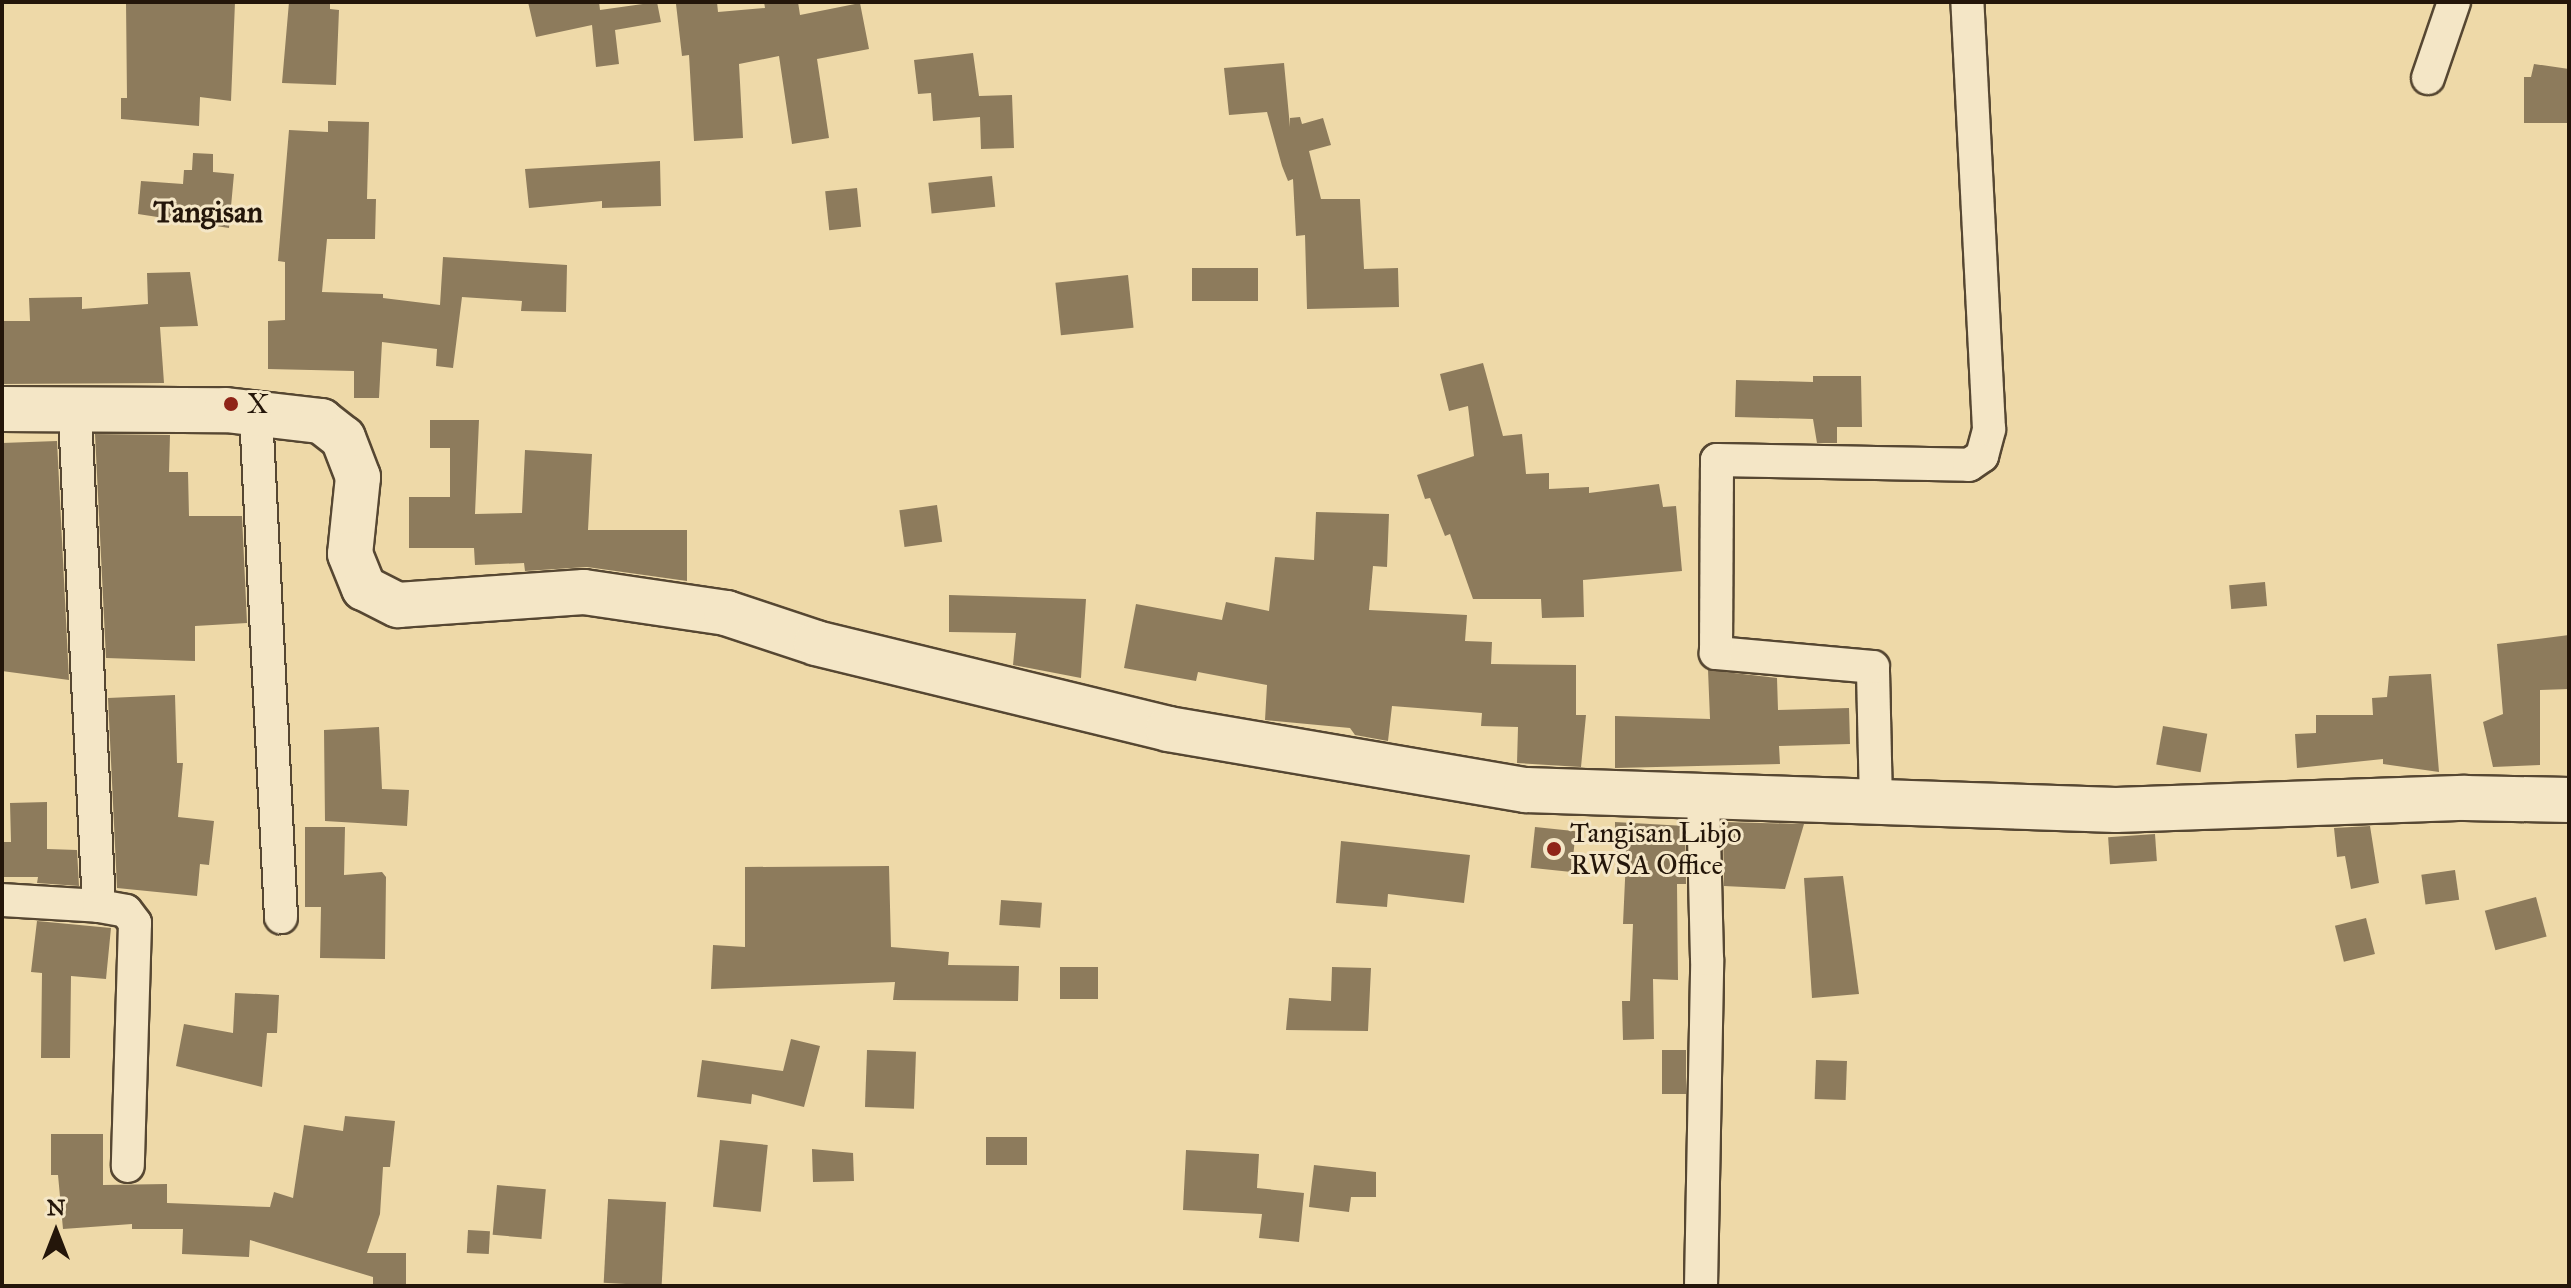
<!DOCTYPE html>
<html>
<head>
<meta charset="utf-8">
<style>
	body { margin:0 }
	#map { position:relative; width:2571px; height:1288px; overflow:hidden; background:#eed9a8; font-family:"IM FELL Great Primer",serif }
	div>[style] { position:absolute }
	.building>* { inset:0; background:#8d7b5c; transform-origin:0 0 }
	.roads { filter:drop-shadow(2px 0 #564732) drop-shadow(-2px 0 #564732) drop-shadow(0 2px #564732) drop-shadow(0 -2px #564732) }
	.street>* { height:32px; margin:-16px; padding:0 16px; transform-origin:16px; border-radius:16px; background:#f4e6c6 }
	.secondary>* { height:44px; margin:-22px; padding:0 22px; transform-origin:22px; border-radius:22px; background:#f4e6c6 }
	.dots>* { width:22px; height:22px; translate:-50% -50%; box-sizing:border-box; border:4px solid #f4e6c6; border-radius:50% }
	span { translate:-50% -50%; white-space:nowrap; text-align:center; line-height:1.15; -webkit-text-stroke:6px #f4e6c6; paint-order:stroke }
	.poi-label { font-size:28px; color:#24160a }
	.left { translate:0 -50%; text-align:left }
	.neighbourhood-label { font-size:30px; color:#24160a; font-weight:700 }
	.frame { position:absolute; inset:0; border:4px solid #24160a; pointer-events:none }
	.north { position:absolute; left:16px; top:1192px; width:80px; height:80px; -webkit-text-stroke:6px #f4e6c6; paint-order:stroke; rotate:0deg; font-size:22px; font-weight:700; line-height:32px; text-align:center; color:#24160a }
	.north::after { content:''; display:block; margin:auto; width:28px; height:36px; background:#24160a; clip-path:polygon(50% 0,100% 100%,50% 72%,0 100%) }
</style>
</head>
<body>
<div id="map">
	<div class="building">
		<i style="clip-path:polygon(126px 2px,235px 2px,231px 101px,200px 97px,199px 126px,121px 119px,121px 98px,127px 98px)"></i>
		<i style="clip-path:polygon(289px 2px,330px 2px,330px 9px,339px 10px,336px 85px,282px 83px)"></i>
		<i style="clip-path:polygon(528px 2px,599px 2px,600px 10px,657px 2px,661px 22px,615px 30px,619px 64px,596px 67px,592px 25px,536px 37px)"></i>
		<i style="clip-path:polygon(717px 2px,718px 12px,765px 8px,764px 2px,798px 2px,800px 15px,860px 3px,869px 49px,817px 59px,829px 138px,792px 144px,779px 56px,739px 64px,743px 138px,694px 141px,689px 55px,682px 56px,676px 4px)"></i>
		<i style="clip-path:polygon(973px 53px,979px 96px,1012px 95px,1014px 148px,981px 149px,980px 117px,933px 121px,931px 93px,918px 94px,914px 60px)"></i>
		<i style="clip-path:polygon(1284px 63px,1290px 127px,1290px 118px,1300px 117px,1302px 124px,1323px 118px,1331px 145px,1309px 151px,1321px 199px,1360px 199px,1364px 269px,1398px 268px,1399px 307px,1307px 309px,1305px 235px,1296px 236px,1293px 179px,1288px 181px,1282px 166px,1267px 112px,1229px 115px,1224px 68px)"></i>
		<i style="clip-path:polygon(2534px 64px,2569px 69px,2569px 123px,2524px 123px,2524px 77px,2531px 77px)"></i>
		<i style="clip-path:polygon(328px 121px,369px 122px,367px 199px,376px 199px,375px 239px,327px 239px,322px 292px,383px 294px,383px 298px,440px 305px,443px 257px,567px 265px,566px 312px,521px 311px,522px 301px,462px 297px,453px 368px,436px 366px,437px 349px,382px 342px,379px 398px,354px 398px,354px 371px,268px 369px,268px 321px,285px 320px,285px 262px,278px 261px,289px 130px,328px 132px)"></i>
		<i style="clip-path:polygon(193px 153px,213px 154px,213px 172px,234px 174px,229px 228px,138px 214px,141px 181px,183px 184px,184px 170px,192px 170px)"></i>
		<i style="clip-path:polygon(660px 161px,661px 206px,602px 208px,602px 201px,529px 208px,525px 169px)"></i>
		<i style="left:992px;top:176px;width:31px;height:64px;rotate:84deg"></i>
		<i style="left:857px;top:188px;width:39px;height:32px;rotate:84deg"></i>
		<i style="left:1192px;top:268px;width:66px;height:33px"></i>
		<i style="clip-path:polygon(190px 272px,198px 326px,160px 327px,164px 383px,2px 384px,2px 321px,30px 321px,29px 298px,82px 297px,82px 309px,148px 304px,147px 273px)"></i>
		<i style="left:1128px;top:275px;width:53px;height:73px;rotate:84deg"></i>
		<i style="clip-path:polygon(1483px 363px,1503px 436px,1522px 434px,1526px 474px,1549px 473px,1549px 489px,1589px 487px,1589px 493px,1659px 484px,1663px 507px,1676px 506px,1682px 571px,1583px 580px,1584px 617px,1542px 618px,1541px 599px,1473px 599px,1450px 534px,1445px 536px,1430px 498px,1425px 499px,1417px 475px,1474px 456px,1468px 406px,1449px 411px,1440px 374px)"></i>
		<i style="clip-path:polygon(1813px 376px,1861px 376px,1862px 427px,1837px 427px,1837px 443px,1817px 443px,1813px 419px,1735px 417px,1736px 380px,1813px 382px)"></i>
		<i style="clip-path:polygon(430px 420px,479px 420px,475px 514px,522px 513px,525px 450px,592px 454px,588px 530px,687px 530px,687px 581px,587px 567px,525px 571px,524px 563px,475px 565px,474px 548px,409px 548px,409px 497px,450px 497px,450px 448px,430px 448px)"></i>
		<i style="clip-path:polygon(95px 434px,170px 435px,169px 472px,188px 472px,189px 516px,242px 516px,247px 623px,195px 626px,195px 661px,106px 658px)"></i>
		<i style="clip-path:polygon(57px 441px,69px 680px,2px 671px,2px 443px)"></i>
		<i style="left:937px;top:505px;width:37px;height:38px;rotate:82deg"></i>
		<i style="clip-path:polygon(1316px 512px,1389px 514px,1387px 567px,1373px 566px,1369px 610px,1467px 615px,1465px 641px,1492px 642px,1491px 664px,1576px 665px,1576px 715px,1586px 715px,1581px 767px,1517px 763px,1518px 727px,1481px 726px,1482px 713px,1392px 706px,1388px 741px,1355px 735px,1350px 728px,1265px 720px,1267px 685px,1198px 672px,1196px 681px,1124px 668px,1136px 604px,1222px 620px,1226px 602px,1269px 611px,1275px 557px,1314px 560px)"></i>
		<i style="left:2265px;top:582px;width:24px;height:36px;rotate:85deg"></i>
		<i style="clip-path:polygon(949px 595px,1086px 599px,1081px 678px,1013px 665px,1016px 633px,949px 632px)"></i>
		<i style="clip-path:polygon(2569px 635px,2569px 689px,2540px 690px,2540px 765px,2493px 767px,2483px 722px,2503px 714px,2497px 644px)"></i>
		<i style="clip-path:polygon(1708px 670px,1777px 678px,1778px 710px,1849px 708px,1850px 744px,1779px 746px,1780px 764px,1615px 768px,1615px 716px,1710px 719px)"></i>
		<i style="clip-path:polygon(2431px 674px,2439px 772px,2383px 764px,2383px 759px,2297px 768px,2295px 734px,2316px 733px,2316px 715px,2373px 715px,2372px 698px,2387px 697px,2389px 676px)"></i>
		<i style="clip-path:polygon(175px 695px,177px 763px,183px 763px,178px 817px,214px 821px,209px 865px,200px 864px,197px 896px,117px 888px,108px 698px)"></i>
		<i style="left:2163px;top:726px;width:45px;height:39px;rotate:10deg"></i>
		<i style="clip-path:polygon(379px 727px,382px 789px,409px 790px,407px 826px,325px 821px,324px 730px)"></i>
		<i style="clip-path:polygon(47px 802px,47px 849px,77px 850px,79px 886px,37px 883px,38px 877px,2px 877px,2px 842px,11px 842px,10px 803px)"></i>
		<i style="clip-path:polygon(1615px 822px,1685px 826px,1686px 884px,1677px 884px,1678px 980px,1653px 979px,1654px 1039px,1623px 1040px,1622px 1001px,1630px 1001px,1633px 924px,1623px 924px,1626px 858px,1615px 858px)"></i>
		<i style="clip-path:polygon(1723px 822px,1804px 824px,1785px 889px,1724px 886px)"></i>
		<i style="clip-path:polygon(2370px 826px,2379px 883px,2351px 889px,2345px 856px,2337px 857px,2334px 828px)"></i>
		<i style="clip-path:polygon(305px 827px,345px 827px,344px 875px,382px 872px,386px 877px,385px 959px,320px 958px,321px 907px,305px 907px)"></i>
		<i style="left:1535px;top:827px;width:41px;height:41px;rotate:6deg"></i>
		<i style="left:2155px;top:834px;width:27px;height:47px;rotate:86deg"></i>
		<i style="clip-path:polygon(1341px 841px,1470px 855px,1464px 903px,1388px 894px,1387px 907px,1336px 903px)"></i>
		<i style="clip-path:polygon(889px 866px,891px 947px,949px 952px,948px 965px,1019px 966px,1018px 1001px,893px 1000px,895px 982px,711px 989px,713px 945px,745px 947px,745px 867px)"></i>
		<i style="left:2455px;top:870px;width:30px;height:34px;rotate:82deg"></i>
		<i style="clip-path:polygon(1843px 876px,1859px 994px,1812px 998px,1804px 878px)"></i>
		<i style="left:2536px;top:897px;width:41px;height:53px;rotate:75deg"></i>
		<i style="left:1001px;top:900px;width:41px;height:25px;rotate:4deg"></i>
		<i style="left:2366px;top:918px;width:37px;height:32px;rotate:76deg"></i>
		<i style="clip-path:polygon(37px 921px,111px 928px,106px 979px,71px 976px,70px 1058px,41px 1058px,42px 973px,31px 972px)"></i>
		<i style="left:1060px;top:967px;width:38px;height:32px"></i>
		<i style="clip-path:polygon(1332px 967px,1371px 968px,1368px 1031px,1286px 1030px,1289px 998px,1331px 1001px)"></i>
		<i style="clip-path:polygon(235px 993px,279px 995px,277px 1033px,267px 1033px,262px 1087px,176px 1066px,184px 1024px,233px 1033px)"></i>
		<i style="clip-path:polygon(791px 1039px,820px 1046px,804px 1107px,752px 1094px,751px 1104px,697px 1097px,702px 1060px,783px 1071px)"></i>
		<i style="left:867px;top:1050px;width:49px;height:57px;rotate:2deg"></i>
		<i style="left:1662px;top:1050px;width:24px;height:44px"></i>
		<i style="left:1816px;top:1060px;width:31px;height:39px;rotate:2deg"></i>
		<i style="clip-path:polygon(345px 1116px,395px 1121px,390px 1167px,383px 1167px,380px 1214px,367px 1253px,406px 1253px,406px 1286px,373px 1286px,373px 1277px,250px 1240px,249px 1257px,182px 1254px,183px 1229px,132px 1229px,132px 1224px,63px 1229px,58px 1175px,51px 1175px,51px 1134px,103px 1134px,103px 1185px,167px 1184px,167px 1203px,270px 1207px,274px 1192px,293px 1198px,304px 1125px,343px 1131px)"></i>
		<i style="left:986px;top:1137px;width:41px;height:28px"></i>
		<i style="left:720px;top:1140px;width:48px;height:67px;rotate:6deg"></i>
		<i style="clip-path:polygon(812px 1149px,853px 1153px,854px 1181px,813px 1182px)"></i>
		<i style="clip-path:polygon(1186px 1150px,1259px 1154px,1257px 1188px,1304px 1193px,1299px 1242px,1259px 1238px,1262px 1214px,1183px 1210px)"></i>
		<i style="clip-path:polygon(1314px 1165px,1376px 1172px,1376px 1197px,1351px 1197px,1349px 1212px,1309px 1207px)"></i>
		<i style="left:497px;top:1185px;width:49px;height:50px;rotate:5deg"></i>
		<i style="left:666px;top:1202px;width:84px;height:58px;rotate:93deg"></i>
		<i style="left:468px;top:1230px;width:22px;height:23px;rotate:3deg"></i>
	</div>
	<div class="roads">
		<div class="street">
			<i style="left:2428px;top:78px;width:80px;rotate:-71.1deg"></i>
			<i style="left:256px;top:413px;width:505px;rotate:87.16deg"></i>
			<i style="left:1876px;top:803px;width:136px;rotate:-91.3deg"></i>
			<i style="left:1873px;top:667px;width:158px;rotate:-174.9deg"></i>
			<i style="left:1716px;top:653px;width:193px;rotate:-89.7deg"></i>
			<i style="left:1717px;top:460px;width:252px;rotate:1.1deg"></i>
			<i style="left:1969px;top:465px;width:16px;rotate:-35deg"></i>
			<i style="left:1982px;top:456px;width:28px;rotate:-75deg"></i>
			<i style="left:1989px;top:429px;width:428px;rotate:-92.9deg"></i>
			<i style="left:2px;top:900px;width:97px;rotate:3.5deg"></i>
			<i style="left:99px;top:906px;width:495px;rotate:-92.8deg"></i>
			<i style="left:99px;top:906px;width:27px;rotate:10deg"></i>
			<i style="left:126px;top:911px;width:15px;rotate:53deg"></i>
			<i style="left:135px;top:923px;width:243px;rotate:91.7deg"></i>
			<i style="left:1701px;top:1286px;width:327px;rotate:-88.9deg"></i>
			<i style="left:1707px;top:959px;width:159px;rotate:-91.4deg"></i>
		</div>
		<div class="secondary">
			<i style="left:2px;top:409px;width:224px;rotate:0.3deg"></i>
			<i style="left:226px;top:410px;width:96px;rotate:6.6deg"></i>
			<i style="left:321px;top:421px;width:28px;rotate:38deg"></i>
			<i style="left:343px;top:438px;width:42px;rotate:69deg"></i>
			<i style="left:358px;top:477px;width:77px;rotate:95.9deg"></i>
			<i style="left:350px;top:554px;width:37px;rotate:68deg"></i>
			<i style="left:364px;top:588px;width:38px;rotate:27deg"></i>
			<i style="left:398px;top:605px;width:186px;rotate:-4deg"></i>
			<i style="left:584px;top:592px;width:144px;rotate:8.4deg"></i>
			<i style="left:726px;top:613px;width:95px;rotate:18.4deg"></i>
			<i style="left:816px;top:643px;width:362px;rotate:13.7deg"></i>
			<i style="left:1168px;top:729px;width:363px;rotate:9.7deg"></i>
			<i style="left:1526px;top:790px;width:590px;rotate:1.94deg"></i>
			<i style="left:2116px;top:810px;width:349px;rotate:-2deg"></i>
			<i style="left:2465px;top:798px;width:104px;rotate:1.1deg"></i>
		</div>
	</div>
	<div class="dots">
		<i style="left:231px;top:404px;background:#8f2418"></i>
		<i style="left:1554px;top:849px;background:#8f2418"></i>
	</div>
	<div class="poi-label">
		<span class="left" style="left:247px;top:404px">X</span>
		<span class="left" style="left:1570px;top:849px">Tangisan Libjo<br>RWSA Office</span>
	</div>
	<div class="neighbourhood-label">
		<span style="left:208px;top:212px">Tangisan</span>
	</div>
	<div class="frame"></div>
	<div class="north">N</div>
</div>
</body>
</html>
